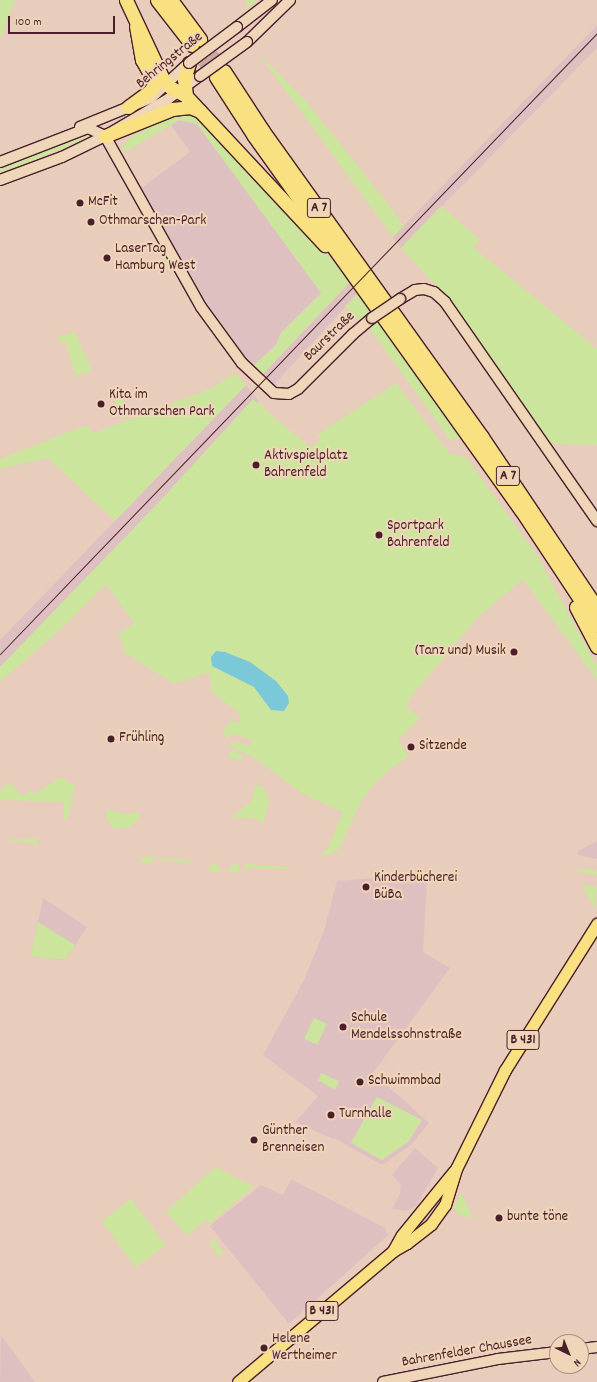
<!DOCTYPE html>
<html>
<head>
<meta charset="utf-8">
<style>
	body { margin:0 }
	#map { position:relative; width:597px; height:1382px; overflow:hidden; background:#e8ccbc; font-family:Dekko,sans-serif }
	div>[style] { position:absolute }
	.built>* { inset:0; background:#dfc0c1 }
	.green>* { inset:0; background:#cbe69c; transform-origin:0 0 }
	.water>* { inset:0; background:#7bc8d9 }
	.motorway-tunnel>* { height:13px; margin-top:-6.5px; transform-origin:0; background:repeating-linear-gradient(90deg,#c8a99f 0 13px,transparent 0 19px) }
	.roads { filter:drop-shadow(1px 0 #4a1f2b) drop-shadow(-1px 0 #4a1f2b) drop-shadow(0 1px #4a1f2b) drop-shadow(0 -1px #4a1f2b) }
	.secondary>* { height:10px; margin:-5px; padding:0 5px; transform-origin:5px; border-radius:5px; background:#f0d6b8 }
	.primary>* { height:11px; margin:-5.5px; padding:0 5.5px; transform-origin:5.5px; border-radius:5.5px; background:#f9e181 }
	.motorway>* { height:13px; margin:-6.5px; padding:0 6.5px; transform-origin:6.5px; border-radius:6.5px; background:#f9e181 }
	.tram>* { height:1px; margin:-0.5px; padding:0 0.5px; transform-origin:0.5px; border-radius:0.5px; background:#4a1f2b }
	.bridges { filter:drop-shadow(1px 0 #4a1f2b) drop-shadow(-1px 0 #4a1f2b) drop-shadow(0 1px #4a1f2b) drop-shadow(0 -1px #4a1f2b) }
	.secondary-bridge>* { height:10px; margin:-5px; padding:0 5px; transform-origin:5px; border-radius:5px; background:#f0d6b8 }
	.dots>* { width:11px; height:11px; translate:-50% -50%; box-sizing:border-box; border:2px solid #f0d6b8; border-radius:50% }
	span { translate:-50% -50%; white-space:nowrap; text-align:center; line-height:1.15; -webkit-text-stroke:4px #f0d6b8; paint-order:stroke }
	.shield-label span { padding:1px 3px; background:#f0d6b8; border:1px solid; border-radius:3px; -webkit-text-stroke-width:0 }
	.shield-label { font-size:14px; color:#4a1f2b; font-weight:700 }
	.street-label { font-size:15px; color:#4a1f2b }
	.poi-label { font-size:15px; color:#4a1f2b }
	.left { translate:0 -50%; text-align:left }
	.right { translate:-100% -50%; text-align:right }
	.north { position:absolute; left:549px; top:1334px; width:40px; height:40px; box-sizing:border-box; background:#f0d6b8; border:1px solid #ae8d80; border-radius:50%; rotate:137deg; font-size:11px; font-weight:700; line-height:16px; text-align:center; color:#4a1f2b }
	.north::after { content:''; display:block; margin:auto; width:14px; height:18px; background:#4a1f2b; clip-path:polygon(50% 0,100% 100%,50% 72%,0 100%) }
	.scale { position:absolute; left:8px; top:16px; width:107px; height:18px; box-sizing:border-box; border:2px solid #4a1f2b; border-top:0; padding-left:5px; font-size:12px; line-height:14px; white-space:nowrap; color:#4a1f2b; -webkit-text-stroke:3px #f0d6b8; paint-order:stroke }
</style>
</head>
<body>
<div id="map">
	<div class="built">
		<i style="clip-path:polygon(597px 25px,597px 48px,401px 248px,393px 237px)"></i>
		<i style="clip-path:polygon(179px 120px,197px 124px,322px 293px,281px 333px,276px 345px,252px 367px,202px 302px,141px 188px,190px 152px,171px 125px)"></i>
		<i style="clip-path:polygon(351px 281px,359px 292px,272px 387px,261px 376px)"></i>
		<i style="clip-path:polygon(246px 385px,259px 401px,0 674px,0 640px)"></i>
		<i style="clip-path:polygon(597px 841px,597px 859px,578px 855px,578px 851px)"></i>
		<i style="clip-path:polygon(378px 878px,427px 881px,423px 952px,450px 968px,373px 1073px,429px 1123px,411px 1145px,382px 1165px,334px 1138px,333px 1139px,295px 1122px,318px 1096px,263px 1055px,303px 982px,324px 931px,337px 881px)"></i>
		<i style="clip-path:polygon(43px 898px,87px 927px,65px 960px,31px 956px)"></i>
		<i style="clip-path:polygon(415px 1148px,438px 1168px,416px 1206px,406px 1211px,392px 1209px,400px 1194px,401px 1185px,392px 1175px)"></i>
		<i style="clip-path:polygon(291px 1179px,385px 1228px,388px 1235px,289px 1324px,210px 1226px,261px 1185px,283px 1195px)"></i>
		<i style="clip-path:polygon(1px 1335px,35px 1382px,0 1382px)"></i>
	</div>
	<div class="green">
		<i style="clip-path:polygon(0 0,15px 0,0 39px)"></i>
		<i style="clip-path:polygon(245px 0,258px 0,247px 8px)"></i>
		<i style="clip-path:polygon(258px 53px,306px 101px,385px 200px,404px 226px,393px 237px)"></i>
		<i style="clip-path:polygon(179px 112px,197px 116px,209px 124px,351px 281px,261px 376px,252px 367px,276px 345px,281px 333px,321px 293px,197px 124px,179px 120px,123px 153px,122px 149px,130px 138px)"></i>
		<i style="clip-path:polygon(88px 132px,89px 136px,59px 150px,0 173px,0 170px)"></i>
		<i style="clip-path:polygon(441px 206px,480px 240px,473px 247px,597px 349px,597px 445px,552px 444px,543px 439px,446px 297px,401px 248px)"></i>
		<i style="clip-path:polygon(168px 253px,174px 264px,155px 269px,161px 264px)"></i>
		<i style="clip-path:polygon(359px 292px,465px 439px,450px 440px,370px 329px,345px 306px)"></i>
		<i style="clip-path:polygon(75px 332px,92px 371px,75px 375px,65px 341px,59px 342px,58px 337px)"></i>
		<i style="clip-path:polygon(235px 373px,246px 385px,115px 521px,48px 458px,0 469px,0 459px,86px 425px,94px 433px,214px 387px)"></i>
		<i style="clip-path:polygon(396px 383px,450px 454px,466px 457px,536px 554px,597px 666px,597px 680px,523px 579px,477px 618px,410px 698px,406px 706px,420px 719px,398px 739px,409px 757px,391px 768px,371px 787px,360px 804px,338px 850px,327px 855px,320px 854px,327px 850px,343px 812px,303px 794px,253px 757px,233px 748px,230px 742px,251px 746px,251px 739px,231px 734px,227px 739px,223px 731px,231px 721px,241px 722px,238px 712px,212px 692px,209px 672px,175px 684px,125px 653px,119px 634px,134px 623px,106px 584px,61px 629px,0 682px,0 667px,159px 502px,253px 399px,257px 403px,259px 401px,268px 412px,310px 447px,321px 440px,317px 435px)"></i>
		<i style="left:122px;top:396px;width:21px;height:9px;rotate:67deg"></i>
		<i style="left:231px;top:750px;width:13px;height:7px;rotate:23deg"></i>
		<i style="clip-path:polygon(61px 777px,75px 786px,67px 820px,64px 820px,64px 802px,0 800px,0 791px,9px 782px,23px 796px,30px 790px,35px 794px)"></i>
		<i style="clip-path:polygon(255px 785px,263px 787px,268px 796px,269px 803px,263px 824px,256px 819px,233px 817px,252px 800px)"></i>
		<i style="clip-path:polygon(107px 810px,127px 814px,139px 812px,140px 817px,130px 827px,114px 829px,106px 817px)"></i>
		<i style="clip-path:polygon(21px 839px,38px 839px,37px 844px,4px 840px)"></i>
		<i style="clip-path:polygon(153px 856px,152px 864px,140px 862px,145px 857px)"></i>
		<i style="clip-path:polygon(159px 857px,190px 861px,190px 864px,159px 859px)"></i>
		<i style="clip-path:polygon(211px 862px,218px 866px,221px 872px,210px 872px)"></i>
		<i style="clip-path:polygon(234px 864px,239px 864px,238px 873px,228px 872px)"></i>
		<i style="clip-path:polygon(244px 864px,290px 867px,287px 869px,246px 868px)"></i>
		<i style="clip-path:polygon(580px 868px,597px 871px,597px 875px,574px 871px)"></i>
		<i style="clip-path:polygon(582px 886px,597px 887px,595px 901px,597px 903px,594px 908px)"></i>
		<i style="clip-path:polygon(38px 922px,75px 945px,65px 960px,31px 956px)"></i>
		<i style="left:314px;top:1018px;width:14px;height:23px;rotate:25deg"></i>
		<i style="clip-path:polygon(321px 1073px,339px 1081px,335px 1090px,318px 1080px)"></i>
		<i style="clip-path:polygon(377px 1097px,422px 1120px,408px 1142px,382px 1160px,351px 1143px)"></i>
		<i style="clip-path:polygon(215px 1167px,254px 1187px,209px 1224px,206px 1220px,187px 1235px,166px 1212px)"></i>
		<i style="clip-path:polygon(461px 1192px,473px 1218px,459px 1215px,454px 1207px)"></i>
		<i style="left:131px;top:1199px;width:58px;height:37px;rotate:53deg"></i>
		<i style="left:214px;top:1239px;width:17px;height:6px;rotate:54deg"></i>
	</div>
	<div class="water">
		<i style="clip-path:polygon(216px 651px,225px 652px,250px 662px,276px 681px,288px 696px,289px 703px,284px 711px,271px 710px,254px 687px,212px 666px,211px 657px)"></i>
	</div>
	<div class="motorway-tunnel">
		<i style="left:200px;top:39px;width:40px;rotate:53deg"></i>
		<i style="left:192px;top:45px;width:40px;rotate:53deg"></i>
	</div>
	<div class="roads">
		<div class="secondary">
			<i style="left:237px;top:27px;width:44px;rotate:-37.6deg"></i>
			<i style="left:247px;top:42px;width:60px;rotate:-44.3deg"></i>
			<i style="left:80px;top:127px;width:77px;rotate:-22.2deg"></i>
			<i style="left:151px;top:98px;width:52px;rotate:-42.6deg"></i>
			<i style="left:0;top:162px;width:94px;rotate:-21.1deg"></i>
			<i style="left:88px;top:128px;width:19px;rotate:25deg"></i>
			<i style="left:105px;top:136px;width:196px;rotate:60.7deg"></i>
			<i style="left:201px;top:307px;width:69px;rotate:53.8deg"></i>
			<i style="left:242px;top:363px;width:44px;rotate:43.2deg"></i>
			<i style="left:274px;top:393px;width:15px;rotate:4deg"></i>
			<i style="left:289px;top:394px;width:10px;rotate:-29deg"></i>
			<i style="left:298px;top:389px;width:78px;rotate:-45deg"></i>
			<i style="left:353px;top:334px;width:25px;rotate:-40deg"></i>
			<i style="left:0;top:180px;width:66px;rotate:-20.4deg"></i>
			<i style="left:62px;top:157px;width:48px;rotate:-26deg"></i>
			<i style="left:105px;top:136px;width:73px;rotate:-30.4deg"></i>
			<i style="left:168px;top:99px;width:39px;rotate:-36deg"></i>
			<i style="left:400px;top:299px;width:17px;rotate:-31deg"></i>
			<i style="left:415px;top:290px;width:9px;rotate:-6deg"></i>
			<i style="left:424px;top:289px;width:10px;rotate:17deg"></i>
			<i style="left:434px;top:292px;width:15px;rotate:42deg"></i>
			<i style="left:445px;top:302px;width:267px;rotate:55.2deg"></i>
			<i style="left:581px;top:1349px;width:16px;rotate:-7deg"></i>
			<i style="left:383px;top:1382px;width:117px;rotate:-11.3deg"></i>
			<i style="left:498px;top:1359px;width:59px;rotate:-6.8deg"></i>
		</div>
		<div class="primary">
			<i style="left:393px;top:1251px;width:18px;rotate:-61deg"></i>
			<i style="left:402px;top:1235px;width:82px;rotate:-50.9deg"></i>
			<i style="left:238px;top:1382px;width:203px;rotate:-40.2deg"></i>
			<i style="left:393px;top:1251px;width:16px;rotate:-30deg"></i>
			<i style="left:407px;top:1243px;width:31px;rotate:-38deg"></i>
			<i style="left:431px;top:1224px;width:24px;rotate:-54deg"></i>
			<i style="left:445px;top:1205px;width:38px;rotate:-73deg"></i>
			<i style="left:456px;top:1169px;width:110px;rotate:-63.7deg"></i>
			<i style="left:505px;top:1070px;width:173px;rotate:-57.8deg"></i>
		</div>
		<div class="motorway">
			<i style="left:126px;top:0;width:87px;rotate:64.9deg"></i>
			<i style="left:163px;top:79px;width:11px;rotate:49deg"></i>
			<i style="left:170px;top:87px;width:18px;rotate:29deg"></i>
			<i style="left:157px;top:0;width:57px;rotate:52.1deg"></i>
			<i style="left:171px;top:0;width:49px;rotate:53.4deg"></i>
			<i style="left:189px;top:63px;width:17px;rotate:107deg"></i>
			<i style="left:184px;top:79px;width:17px;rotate:83deg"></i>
			<i style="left:186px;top:96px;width:204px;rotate:47deg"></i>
			<i style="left:224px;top:71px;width:72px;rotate:57deg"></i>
			<i style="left:263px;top:131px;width:376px;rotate:54.4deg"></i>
			<i style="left:482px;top:437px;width:206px;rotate:56.1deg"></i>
			<i style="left:216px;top:77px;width:70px;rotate:57.2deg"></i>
			<i style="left:254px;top:136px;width:460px;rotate:54.5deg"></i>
			<i style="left:521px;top:510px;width:138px;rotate:56.5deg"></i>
			<i style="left:128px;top:107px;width:27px;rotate:-36deg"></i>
			<i style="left:150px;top:91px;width:9px;rotate:-58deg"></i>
			<i style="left:155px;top:83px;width:26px;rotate:-119deg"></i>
			<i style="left:142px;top:60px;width:34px;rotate:-100deg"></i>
			<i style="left:105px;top:136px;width:72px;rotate:-21.9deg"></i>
			<i style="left:172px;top:109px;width:18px;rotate:-6deg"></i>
			<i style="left:190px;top:107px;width:11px;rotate:22deg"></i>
			<i style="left:576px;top:607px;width:45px;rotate:62.3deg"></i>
		</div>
	</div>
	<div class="tram">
		<i style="left:0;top:654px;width:861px;rotate:-46.13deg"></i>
	</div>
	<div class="bridges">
		<div class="secondary-bridge">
			<i style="left:189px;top:63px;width:60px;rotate:-36.9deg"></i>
			<i style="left:200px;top:76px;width:58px;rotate:-35.9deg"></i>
			<i style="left:372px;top:318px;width:34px;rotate:-34deg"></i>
		</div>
	</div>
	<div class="dots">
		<i style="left:80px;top:203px;background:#4a1f2b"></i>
		<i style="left:91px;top:222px;background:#4a1f2b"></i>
		<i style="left:107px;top:258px;background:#4a1f2b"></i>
		<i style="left:101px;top:404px;background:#4a1f2b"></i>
		<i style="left:256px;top:465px;background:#4a1f2b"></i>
		<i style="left:379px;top:535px;background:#4a1f2b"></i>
		<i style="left:514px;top:652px;background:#4a1f2b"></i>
		<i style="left:111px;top:739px;background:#4a1f2b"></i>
		<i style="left:411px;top:747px;background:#4a1f2b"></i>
		<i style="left:366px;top:887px;background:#4a1f2b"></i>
		<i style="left:343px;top:1027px;background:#4a1f2b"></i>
		<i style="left:360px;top:1082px;background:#4a1f2b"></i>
		<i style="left:331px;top:1115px;background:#4a1f2b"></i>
		<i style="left:254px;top:1140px;background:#4a1f2b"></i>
		<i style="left:499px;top:1218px;background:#4a1f2b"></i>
		<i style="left:264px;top:1348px;background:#4a1f2b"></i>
	</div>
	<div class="shield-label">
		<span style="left:319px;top:208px">A 7</span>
		<span style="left:508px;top:476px">A 7</span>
		<span style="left:523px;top:1040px">B 431</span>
		<span style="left:322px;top:1311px">B 431</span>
	</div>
	<div class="street-label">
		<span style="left:170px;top:61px;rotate:-39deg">Behringstraße</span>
		<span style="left:330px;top:337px;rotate:-44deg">Baurstraße</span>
		<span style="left:467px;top:1352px;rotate:-10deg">Bahrenfelder Chaussee</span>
	</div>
	<div class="poi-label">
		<span class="left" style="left:88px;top:203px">McFit</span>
		<span class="left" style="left:99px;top:222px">Othmarschen-Park</span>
		<span class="left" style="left:115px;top:258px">LaserTag<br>Hamburg West</span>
		<span class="left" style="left:109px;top:404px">Kita im<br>Othmarschen Park</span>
		<span class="left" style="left:264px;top:465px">Aktivspielplatz<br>Bahrenfeld</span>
		<span class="left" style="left:387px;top:535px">Sportpark<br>Bahrenfeld</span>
		<span class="right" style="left:506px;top:652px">(Tanz und) Musik</span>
		<span class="left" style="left:119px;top:739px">Frühling</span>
		<span class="left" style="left:419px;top:747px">Sitzende</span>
		<span class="left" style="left:374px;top:887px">Kinderbücherei<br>BüBa</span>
		<span class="left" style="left:351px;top:1027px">Schule<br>Mendelssohnstraße</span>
		<span class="left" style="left:368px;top:1082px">Schwimmbad</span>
		<span class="left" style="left:339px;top:1115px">Turnhalle</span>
		<span class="left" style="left:262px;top:1140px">Günther<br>Brenneisen</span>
		<span class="left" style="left:507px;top:1218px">bunte töne</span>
		<span class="left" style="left:272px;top:1348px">Helene<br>Wertheimer</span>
	</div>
	<div class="north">N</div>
	<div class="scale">100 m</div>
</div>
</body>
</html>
